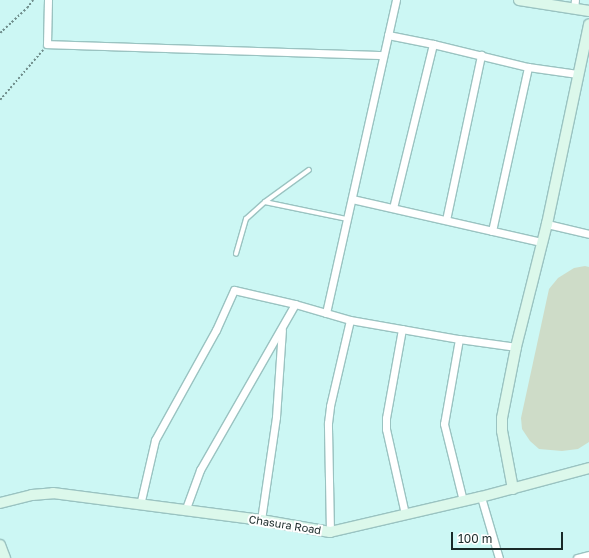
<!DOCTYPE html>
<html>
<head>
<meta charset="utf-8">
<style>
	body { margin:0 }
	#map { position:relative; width:589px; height:558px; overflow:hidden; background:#ccf7f4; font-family:"Golos Text",sans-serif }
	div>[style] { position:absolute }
	.green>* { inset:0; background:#cedcc8 }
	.path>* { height:1.5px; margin-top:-0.75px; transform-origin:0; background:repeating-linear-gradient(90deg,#708e8c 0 2px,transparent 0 4px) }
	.roads { filter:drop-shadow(1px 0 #9ac3c1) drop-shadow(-1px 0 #9ac3c1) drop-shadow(0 1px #9ac3c1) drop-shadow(0 -1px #9ac3c1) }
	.lane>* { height:3.5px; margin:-1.75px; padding:0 1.75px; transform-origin:1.75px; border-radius:1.75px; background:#fff }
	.street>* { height:7px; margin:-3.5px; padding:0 3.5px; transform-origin:3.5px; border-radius:3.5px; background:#fff }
	.secondary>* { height:10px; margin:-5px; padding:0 5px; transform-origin:5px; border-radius:5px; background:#dcf8eb }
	span { translate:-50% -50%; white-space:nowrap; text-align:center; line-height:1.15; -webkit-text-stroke:4px #fff; paint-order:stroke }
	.street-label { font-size:11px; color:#192928 }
	.scale { position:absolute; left:451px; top:532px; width:112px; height:18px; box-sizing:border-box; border:2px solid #192928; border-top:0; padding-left:5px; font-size:12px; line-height:14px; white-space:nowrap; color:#192928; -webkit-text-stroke:3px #fff; paint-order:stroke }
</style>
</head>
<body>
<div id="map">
	<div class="green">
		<i style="clip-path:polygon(585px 266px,589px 267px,589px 442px,578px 449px,562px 451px,539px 449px,530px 441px,522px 429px,521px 418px,549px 289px,558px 278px,574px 268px)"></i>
	</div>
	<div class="path">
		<i style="left:0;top:33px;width:37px;rotate:-43deg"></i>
		<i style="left:27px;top:8px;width:10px;rotate:-53deg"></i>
		<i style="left:0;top:100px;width:66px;rotate:-49.3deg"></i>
	</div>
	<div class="roads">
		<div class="lane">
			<i style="left:265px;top:202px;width:84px;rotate:11.7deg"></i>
			<i style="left:236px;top:254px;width:36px;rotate:-74deg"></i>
			<i style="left:246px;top:219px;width:25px;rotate:-42deg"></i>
			<i style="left:265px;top:202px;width:54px;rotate:-36deg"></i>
		</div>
		<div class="street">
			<i style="left:48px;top:0;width:44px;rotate:91.3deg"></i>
			<i style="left:47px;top:44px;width:336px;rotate:1.9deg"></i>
			<i style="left:574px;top:9px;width:9px;rotate:-84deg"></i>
			<i style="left:388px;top:35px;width:46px;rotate:11.3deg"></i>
			<i style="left:433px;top:44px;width:98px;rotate:13.6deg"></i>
			<i style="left:528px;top:67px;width:50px;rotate:8deg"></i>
			<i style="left:352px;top:199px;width:194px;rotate:12.8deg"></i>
			<i style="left:393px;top:208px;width:169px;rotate:-76.3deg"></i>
			<i style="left:446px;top:220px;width:169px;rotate:-78deg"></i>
			<i style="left:547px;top:224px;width:43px;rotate:13.4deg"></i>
			<i style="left:492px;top:231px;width:168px;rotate:-77.6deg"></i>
			<i style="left:326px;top:313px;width:321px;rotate:-77.4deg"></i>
			<i style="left:402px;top:329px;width:90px;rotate:100.2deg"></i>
			<i style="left:386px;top:418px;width:11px;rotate:90deg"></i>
			<i style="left:386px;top:429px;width:87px;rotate:77.4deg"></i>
			<i style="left:459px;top:339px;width:86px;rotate:100deg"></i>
			<i style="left:444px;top:424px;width:79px;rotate:76.1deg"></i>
			<i style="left:481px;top:497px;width:64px;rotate:73.6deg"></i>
			<i style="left:140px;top:505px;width:67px;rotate:-77deg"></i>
			<i style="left:155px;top:440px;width:126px;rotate:-61deg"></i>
			<i style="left:216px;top:330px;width:44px;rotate:-65.8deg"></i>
			<i style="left:234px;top:290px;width:63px;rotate:12.9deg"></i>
			<i style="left:185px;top:511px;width:44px;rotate:-69.9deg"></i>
			<i style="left:200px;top:470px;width:191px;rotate:-60.2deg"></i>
			<i style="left:295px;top:304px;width:57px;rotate:16.2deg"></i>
			<i style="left:350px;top:320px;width:111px;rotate:9.9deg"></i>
			<i style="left:459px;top:339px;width:58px;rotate:8deg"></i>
			<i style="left:261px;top:520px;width:104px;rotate:-81.7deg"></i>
			<i style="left:276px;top:417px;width:87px;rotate:-86.1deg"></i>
			<i style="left:330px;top:532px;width:109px;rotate:-91.1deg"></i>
			<i style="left:328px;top:423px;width:17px;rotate:-83deg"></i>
			<i style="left:330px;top:406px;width:88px;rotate:-76.9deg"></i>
			<i style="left:577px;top:558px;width:12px;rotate:-14deg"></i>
		</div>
		<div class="secondary">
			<i style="left:519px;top:0;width:71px;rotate:8.9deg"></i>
			<i style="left:513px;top:489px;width:59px;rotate:-100.7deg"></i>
			<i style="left:502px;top:431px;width:13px;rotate:-90deg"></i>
			<i style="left:502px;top:418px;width:72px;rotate:-78.8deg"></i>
			<i style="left:516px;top:347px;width:127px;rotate:-75.9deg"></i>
			<i style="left:547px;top:224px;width:204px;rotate:-78.1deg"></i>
			<i style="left:0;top:503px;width:33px;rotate:-14deg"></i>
			<i style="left:32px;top:495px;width:21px;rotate:-5deg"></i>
			<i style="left:53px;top:493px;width:210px;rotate:7.4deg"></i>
			<i style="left:261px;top:520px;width:70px;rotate:9.9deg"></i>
			<i style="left:330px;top:532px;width:155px;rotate:-13.1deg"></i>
			<i style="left:481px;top:497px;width:112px;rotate:-15deg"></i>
			<i style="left:0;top:545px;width:14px;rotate:69deg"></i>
		</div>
	</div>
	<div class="street-label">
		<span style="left:285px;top:525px;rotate:9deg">Chasura Road</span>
	</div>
	<div class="scale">100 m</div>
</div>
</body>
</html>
